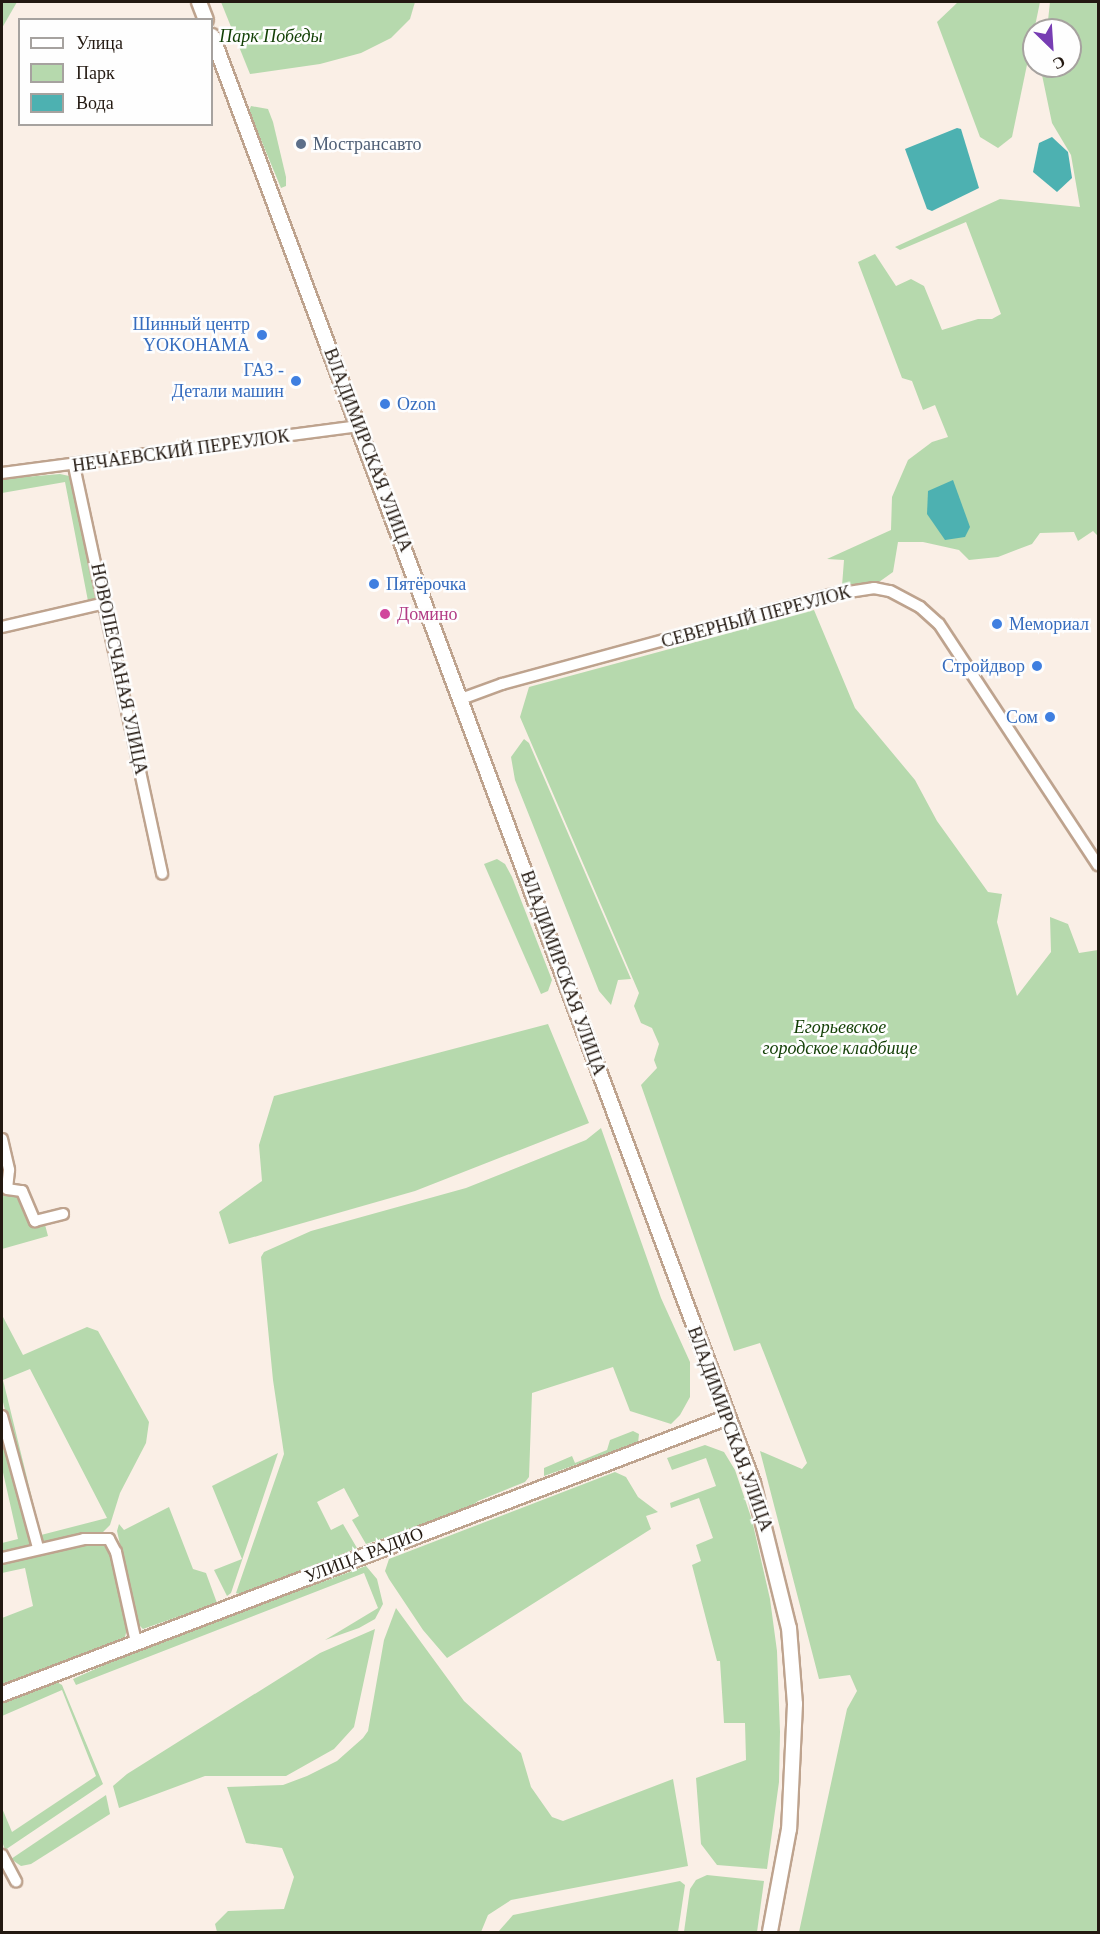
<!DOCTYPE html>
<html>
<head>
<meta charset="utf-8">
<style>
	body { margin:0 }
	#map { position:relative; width:1100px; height:1934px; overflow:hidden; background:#faefe6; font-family:Georgia,serif }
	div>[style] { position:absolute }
	.green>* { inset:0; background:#b6d9ad }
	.water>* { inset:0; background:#4db1b1 }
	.roads { filter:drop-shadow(2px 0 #bea38e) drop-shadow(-2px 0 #bea38e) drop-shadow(0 2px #bea38e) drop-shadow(0 -2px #bea38e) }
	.minor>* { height:10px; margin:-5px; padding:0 5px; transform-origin:5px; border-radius:5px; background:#fff }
	.tertiary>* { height:14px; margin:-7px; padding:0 7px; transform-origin:7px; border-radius:7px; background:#fff }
	.dots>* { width:16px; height:16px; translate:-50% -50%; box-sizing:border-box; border:3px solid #fefefe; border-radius:50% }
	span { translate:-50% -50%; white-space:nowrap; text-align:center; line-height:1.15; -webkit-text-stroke:5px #fefefe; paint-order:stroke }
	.park-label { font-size:18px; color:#123f05; font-style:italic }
	.service-label { font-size:18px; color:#4e5e75 }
	.left { translate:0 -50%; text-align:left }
	.shop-label { font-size:18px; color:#366cbe }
	.right { translate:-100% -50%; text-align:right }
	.street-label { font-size:18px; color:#231911 }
	.hotel-label { font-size:18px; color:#b23c85 }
	.frame { position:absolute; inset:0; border:3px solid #231911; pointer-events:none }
	.legend { position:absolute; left:18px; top:18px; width:195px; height:108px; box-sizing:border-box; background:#fefefe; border:2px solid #a6a29f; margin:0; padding:8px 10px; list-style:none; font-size:18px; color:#231911 }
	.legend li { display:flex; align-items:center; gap:12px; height:30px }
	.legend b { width:30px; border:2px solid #a6a29f }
	.north { position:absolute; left:1022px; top:18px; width:60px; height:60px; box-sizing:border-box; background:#fefefe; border:2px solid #a6a29f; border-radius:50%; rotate:155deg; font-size:16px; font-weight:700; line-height:24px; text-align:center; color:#231911 }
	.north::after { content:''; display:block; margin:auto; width:21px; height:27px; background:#773db3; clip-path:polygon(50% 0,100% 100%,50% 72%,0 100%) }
</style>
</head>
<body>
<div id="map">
	<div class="green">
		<i style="clip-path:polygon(2px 2px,17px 2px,2px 28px)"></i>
		<i style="clip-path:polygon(221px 2px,415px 2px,410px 19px,391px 38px,361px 53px,320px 64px,250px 74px)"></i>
		<i style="clip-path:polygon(958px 2px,1040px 2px,1012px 137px,998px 148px,980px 137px,937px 22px)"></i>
		<i style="clip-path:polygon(1050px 2px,1098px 2px,1098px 536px,1093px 531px,1078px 541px,1074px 532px,1040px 533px,1032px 544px,998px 557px,969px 560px,959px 550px,923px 542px,898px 542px,893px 572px,879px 582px,842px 586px,844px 560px,827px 559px,891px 530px,892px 497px,908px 460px,932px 442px,948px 437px,935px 405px,923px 410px,912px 381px,902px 378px,858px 262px,875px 254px,896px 286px,911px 279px,924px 286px,942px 330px,978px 319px,992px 319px,1001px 314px,966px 222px,900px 250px,895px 247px,1000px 199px,1080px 207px,1071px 155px,1052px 123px,1042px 75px,1043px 66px,1070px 66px,1070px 30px,1047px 30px)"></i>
		<i style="clip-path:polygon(251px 106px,268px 109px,273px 122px,286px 177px,286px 186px,281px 188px,249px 111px)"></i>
		<i style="clip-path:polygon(60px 474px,74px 477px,98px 599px,37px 617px,36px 612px,88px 601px,65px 482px,2px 493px,2px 479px)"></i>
		<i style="clip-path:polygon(814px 610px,855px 708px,915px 780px,937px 821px,988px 892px,1002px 894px,997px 922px,1017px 996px,1051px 952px,1050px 917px,1068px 924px,1079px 953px,1098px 950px,1098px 1932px,799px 1932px,847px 1709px,857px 1691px,850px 1675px,819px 1679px,760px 1451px,802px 1469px,807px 1463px,760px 1343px,734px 1351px,641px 1085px,657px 1068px,654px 1060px,659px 1044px,652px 1028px,641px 1023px,634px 1006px,639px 993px,520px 717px,529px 687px)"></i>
		<i style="clip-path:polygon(524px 739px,529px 743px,631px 979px,618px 980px,611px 1005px,599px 991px,515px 780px,511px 757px)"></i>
		<i style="clip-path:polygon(497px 859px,505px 864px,512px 877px,552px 980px,548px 991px,541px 994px,484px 864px)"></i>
		<i style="clip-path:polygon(548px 1024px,589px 1123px,415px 1191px,229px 1244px,219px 1212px,262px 1181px,259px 1145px,274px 1096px)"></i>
		<i style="clip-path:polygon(601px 1128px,661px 1298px,690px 1362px,690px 1397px,680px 1415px,671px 1424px,630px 1411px,613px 1367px,532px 1393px,529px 1477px,525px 1482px,478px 1501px,465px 1511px,366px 1544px,352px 1520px,359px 1516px,344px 1488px,317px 1502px,331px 1530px,343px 1524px,357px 1548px,242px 1595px,236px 1593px,284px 1454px,273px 1380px,261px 1257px,264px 1252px,311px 1231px,466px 1188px,586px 1140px)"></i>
		<i style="clip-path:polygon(2px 1193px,16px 1194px,30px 1226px,44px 1221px,48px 1236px,2px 1249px)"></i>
		<i style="clip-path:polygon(evenodd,2px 1315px,23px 1355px,87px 1327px,98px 1331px,149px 1422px,146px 1443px,120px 1493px,110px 1525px,103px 1532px,46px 1543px,36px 1535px,2px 1398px,2px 1315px,30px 1369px,107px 1518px,41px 1535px,3px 1380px,30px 1369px)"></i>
		<i style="clip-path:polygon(2px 1429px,31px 1540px,27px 1548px,2px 1555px,2px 1543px,18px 1539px,2px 1468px)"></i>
		<i style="clip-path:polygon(633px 1431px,639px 1434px,638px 1443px,544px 1476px,544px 1468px,572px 1456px,575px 1463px,607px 1450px,610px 1440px)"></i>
		<i style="clip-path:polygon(705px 1445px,724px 1452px,735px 1470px,752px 1520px,770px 1599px,777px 1651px,780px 1732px,779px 1782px,767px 1869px,717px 1865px,701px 1844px,696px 1778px,746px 1760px,745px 1723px,724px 1723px,720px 1661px,717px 1661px,692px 1565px,701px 1561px,696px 1545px,713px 1538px,699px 1498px,671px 1508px,670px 1503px,716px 1486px,706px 1458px,672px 1470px,667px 1458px)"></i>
		<i style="clip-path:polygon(278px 1453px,231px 1593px,227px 1596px,214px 1570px,242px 1559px,212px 1486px)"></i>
		<i style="clip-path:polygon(615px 1472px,626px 1477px,638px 1497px,658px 1512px,646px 1516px,651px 1529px,447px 1658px,423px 1630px,389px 1579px,385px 1571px,389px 1559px)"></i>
		<i style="clip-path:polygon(169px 1507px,193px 1569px,206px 1573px,217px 1603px,143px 1629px,138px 1624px,117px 1531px,119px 1524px,124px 1530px)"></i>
		<i style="clip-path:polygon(87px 1542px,102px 1544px,111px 1552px,127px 1629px,125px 1637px,2px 1685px,2px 1618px,33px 1606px,25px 1568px,2px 1573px,2px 1563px)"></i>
		<i style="clip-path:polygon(366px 1566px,377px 1579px,383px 1604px,375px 1619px,359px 1628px,325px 1640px,378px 1608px,364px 1573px,76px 1685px,73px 1679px,149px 1645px)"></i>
		<i style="clip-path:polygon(396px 1608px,464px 1701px,521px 1753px,531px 1787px,552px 1817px,563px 1821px,673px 1779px,688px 1866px,511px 1900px,488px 1915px,481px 1932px,217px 1932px,215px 1924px,228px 1911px,284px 1909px,294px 1877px,282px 1848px,246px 1843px,227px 1787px,283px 1785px,307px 1776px,337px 1761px,363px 1738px,368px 1731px,384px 1640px)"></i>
		<i style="clip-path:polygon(375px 1629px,354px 1727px,334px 1749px,286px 1776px,205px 1776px,119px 1808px,113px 1786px,127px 1774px,320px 1653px)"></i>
		<i style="clip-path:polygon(55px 1681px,62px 1685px,103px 1784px,5px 1850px,2px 1841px,2px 1808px,12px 1832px,96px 1776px,62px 1690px,2px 1716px,2px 1702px)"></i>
		<i style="clip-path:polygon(106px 1795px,110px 1814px,31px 1864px,21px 1866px,11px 1859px)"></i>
		<i style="clip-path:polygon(707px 1875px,764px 1881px,757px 1932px,684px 1932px,690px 1889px,696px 1880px)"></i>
		<i style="clip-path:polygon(680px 1881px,685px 1885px,678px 1932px,498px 1932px,513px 1915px)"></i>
	</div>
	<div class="water">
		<i style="clip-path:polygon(957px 128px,961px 129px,979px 188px,932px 211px,927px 209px,905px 149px)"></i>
		<i style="clip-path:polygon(1052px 137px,1068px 152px,1072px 178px,1057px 192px,1033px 172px,1039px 143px)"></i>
		<i style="clip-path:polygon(953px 480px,970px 527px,965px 537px,945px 540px,927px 514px,928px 491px)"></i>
	</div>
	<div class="roads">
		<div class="minor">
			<i style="left:74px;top:466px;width:417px;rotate:77.8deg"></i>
			<i style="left:2px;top:473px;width:361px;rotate:-7.5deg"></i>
			<i style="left:2px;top:627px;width:106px;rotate:-13.1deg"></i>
			<i style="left:461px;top:699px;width:44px;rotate:-20.1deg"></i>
			<i style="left:502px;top:684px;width:339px;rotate:-15.2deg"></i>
			<i style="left:829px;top:595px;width:46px;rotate:-8.8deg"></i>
			<i style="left:874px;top:588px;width:16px;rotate:11deg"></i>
			<i style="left:890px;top:591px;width:34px;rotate:28deg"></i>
			<i style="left:920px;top:607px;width:25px;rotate:42deg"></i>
			<i style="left:939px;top:624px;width:289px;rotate:56.6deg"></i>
			<i style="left:2px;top:1139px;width:32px;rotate:77deg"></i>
			<i style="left:9px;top:1170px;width:19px;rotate:96deg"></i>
			<i style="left:7px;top:1189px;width:15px;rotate:8deg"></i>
			<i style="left:22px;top:1191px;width:33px;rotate:67deg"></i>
			<i style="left:35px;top:1221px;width:29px;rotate:-14deg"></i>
			<i style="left:2px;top:1416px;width:137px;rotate:74.7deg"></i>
			<i style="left:2px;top:1558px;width:84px;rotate:-13deg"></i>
			<i style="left:84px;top:1539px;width:25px"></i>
			<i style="left:109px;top:1539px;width:15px;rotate:62deg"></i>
			<i style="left:116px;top:1552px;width:92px;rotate:77.5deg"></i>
			<i style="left:2px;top:1855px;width:30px;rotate:62deg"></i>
		</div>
		<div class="tertiary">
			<i style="left:199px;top:2px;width:19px;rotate:69deg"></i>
			<i style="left:212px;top:36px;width:1545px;rotate:69.5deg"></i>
			<i style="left:753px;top:1483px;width:149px;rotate:76.1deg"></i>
			<i style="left:789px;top:1628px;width:76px;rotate:85.5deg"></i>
			<i style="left:795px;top:1704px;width:125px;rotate:92.7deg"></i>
			<i style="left:789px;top:1829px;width:105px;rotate:100.5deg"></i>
			<i style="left:2px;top:1694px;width:777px;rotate:-20.88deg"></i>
		</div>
	</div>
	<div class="dots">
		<i style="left:301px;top:144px;background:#5c6f8a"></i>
		<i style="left:262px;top:335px;background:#3f7fe0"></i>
		<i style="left:296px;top:381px;background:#3f7fe0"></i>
		<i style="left:385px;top:404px;background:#3f7fe0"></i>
		<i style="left:374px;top:584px;background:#3f7fe0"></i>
		<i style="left:385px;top:614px;background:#d1479c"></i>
		<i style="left:997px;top:624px;background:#3f7fe0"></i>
		<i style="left:1037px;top:666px;background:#3f7fe0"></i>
		<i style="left:1050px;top:717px;background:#3f7fe0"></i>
	</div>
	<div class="park-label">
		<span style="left:271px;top:36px">Парк Победы</span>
		<span style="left:840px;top:1038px">Егорьевское<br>городское кладбище</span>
	</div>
	<div class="service-label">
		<span class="left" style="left:313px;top:144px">Мострансавто</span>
	</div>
	<div class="shop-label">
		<span class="right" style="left:250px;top:335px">Шинный центр<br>YOKOHAMA</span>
		<span class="right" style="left:284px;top:381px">ГАЗ -<br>Детали машин</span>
		<span class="left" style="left:397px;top:404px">Ozon</span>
		<span class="left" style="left:386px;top:584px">Пятёрочка</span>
		<span class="left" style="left:1009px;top:624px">Мемориал</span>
		<span class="right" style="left:1025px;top:666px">Стройдвор</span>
		<span class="right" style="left:1038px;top:717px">Сом</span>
	</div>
	<div class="street-label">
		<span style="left:368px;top:450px;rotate:69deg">ВЛАДИМИРСКАЯ УЛИЦА</span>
		<span style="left:181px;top:451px;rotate:-8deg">НЕЧАЕВСКИЙ ПЕРЕУЛОК</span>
		<span style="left:756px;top:617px;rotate:-15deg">СЕВЕРНЫЙ ПЕРЕУЛОК</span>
		<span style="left:119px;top:669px;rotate:78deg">НОВОПЕСЧАНАЯ УЛИЦА</span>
		<span style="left:563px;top:973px;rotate:70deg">ВЛАДИМИРСКАЯ УЛИЦА</span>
		<span style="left:730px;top:1429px;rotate:70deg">ВЛАДИМИРСКАЯ УЛИЦА</span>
		<span style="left:364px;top:1555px;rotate:-21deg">УЛИЦА РАДИО</span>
	</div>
	<div class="hotel-label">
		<span class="left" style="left:397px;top:614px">Домино</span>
	</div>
	<div class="frame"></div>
	<ul class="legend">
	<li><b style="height:8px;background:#fff"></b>Улица</li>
	<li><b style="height:16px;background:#b6d9ad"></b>Парк</li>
	<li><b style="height:16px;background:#4db1b1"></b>Вода</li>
	</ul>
	<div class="north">С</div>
</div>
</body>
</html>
